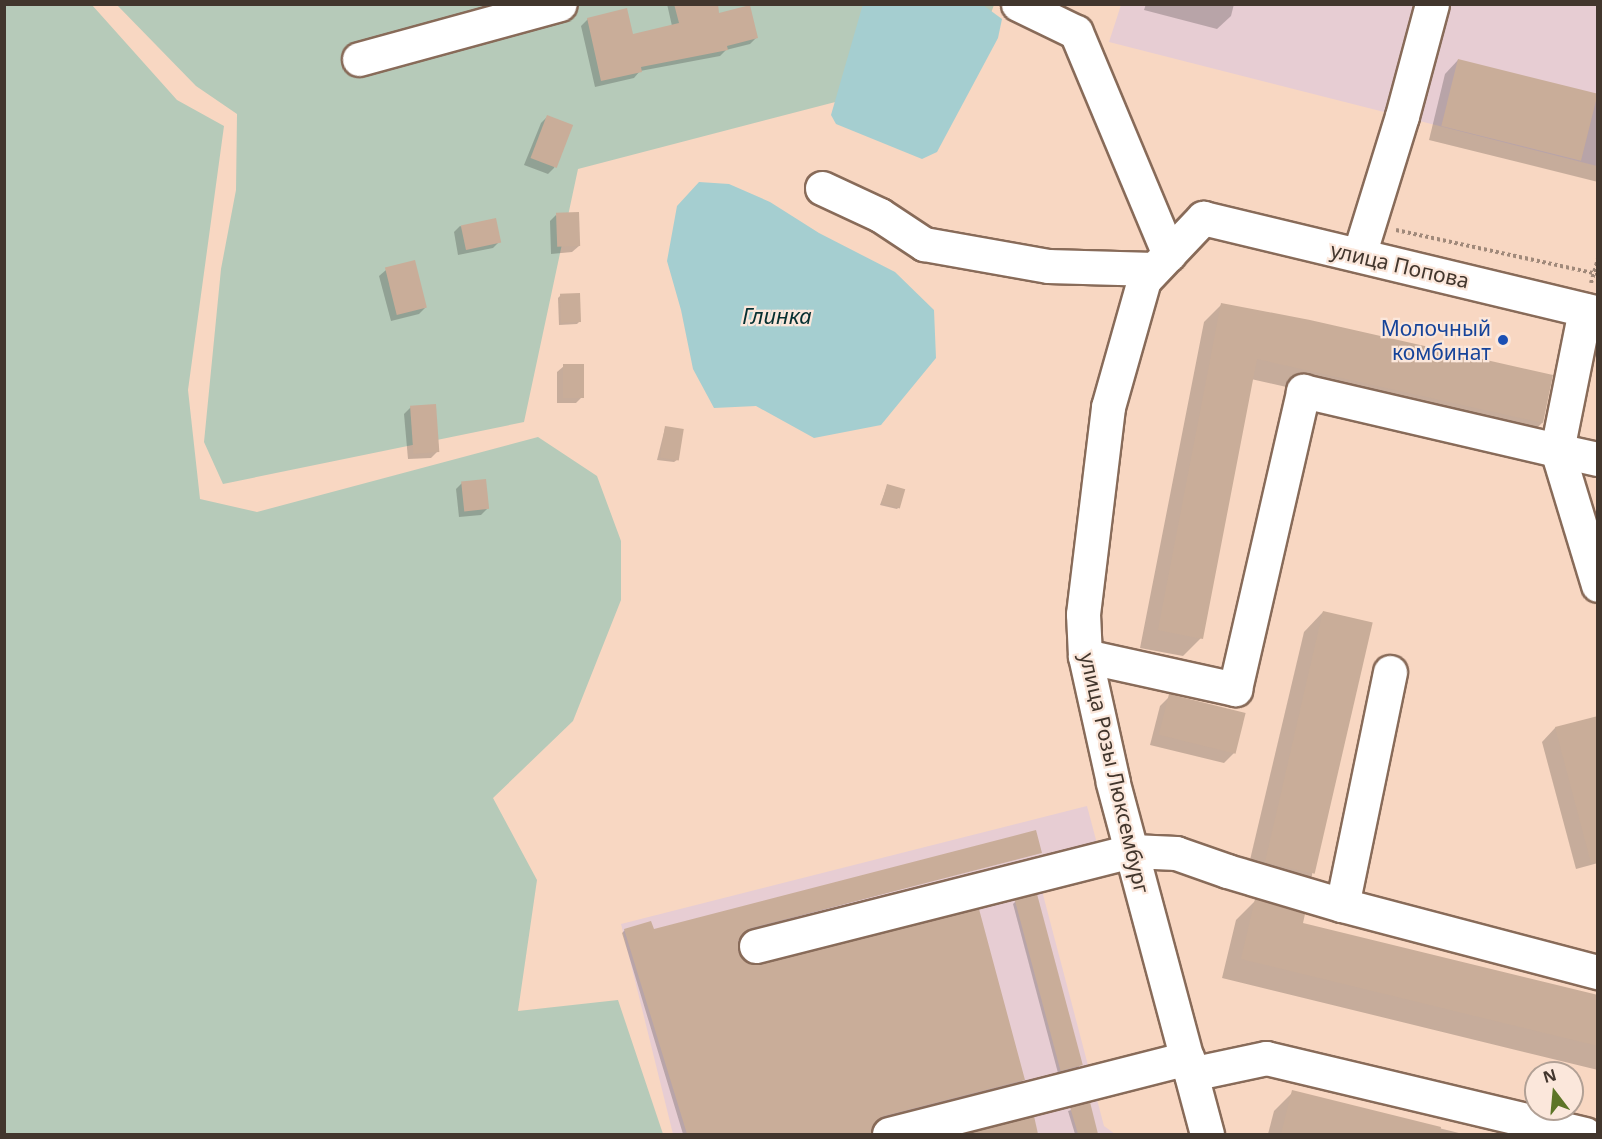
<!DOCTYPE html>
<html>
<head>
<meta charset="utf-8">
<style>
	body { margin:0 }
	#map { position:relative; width:1602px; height:1139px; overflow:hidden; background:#f8d7c2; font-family:"Noto Sans",sans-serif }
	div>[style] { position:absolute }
	.industrial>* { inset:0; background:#e7cdd3 }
	.green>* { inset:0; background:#b6cab9 }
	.water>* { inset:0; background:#a5ced0 }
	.shadow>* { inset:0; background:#0003 }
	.building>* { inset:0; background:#c9ad99; transform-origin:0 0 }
	.path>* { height:4px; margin-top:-2px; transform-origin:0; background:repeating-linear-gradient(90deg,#a0897a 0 3px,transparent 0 6px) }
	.roads { filter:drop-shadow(2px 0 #886b59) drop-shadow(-2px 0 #886b59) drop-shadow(0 2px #886b59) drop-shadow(0 -2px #886b59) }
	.minor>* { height:33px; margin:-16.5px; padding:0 16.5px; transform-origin:16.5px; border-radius:16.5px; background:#fff }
	.dots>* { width:16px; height:16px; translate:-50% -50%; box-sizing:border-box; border:3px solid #fbe7db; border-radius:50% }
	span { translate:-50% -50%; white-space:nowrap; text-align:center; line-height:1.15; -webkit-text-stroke:4.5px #fbe7db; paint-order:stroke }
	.street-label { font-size:21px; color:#42362d }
	.transit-label { font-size:21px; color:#164399 }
	.right { translate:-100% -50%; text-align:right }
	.water-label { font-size:22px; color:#063032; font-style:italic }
	.frame { position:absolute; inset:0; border:6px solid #42362d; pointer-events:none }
	.north { position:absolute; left:1524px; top:1061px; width:60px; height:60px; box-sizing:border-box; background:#fbe7db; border:2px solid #b1a095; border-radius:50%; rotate:344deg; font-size:16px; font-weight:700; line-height:24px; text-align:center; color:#42362d }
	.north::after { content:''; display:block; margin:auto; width:21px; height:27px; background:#5d7527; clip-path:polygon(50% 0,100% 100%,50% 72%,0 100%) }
</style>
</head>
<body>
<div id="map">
	<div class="industrial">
		<i style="clip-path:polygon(1121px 5px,1597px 5px,1597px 166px,1109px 42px)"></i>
		<i style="clip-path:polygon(1087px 806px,1104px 870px,1041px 887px,1104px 1126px,1115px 1134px,673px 1134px,621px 924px)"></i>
	</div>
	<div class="green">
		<i style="clip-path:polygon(5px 5px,92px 5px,177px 100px,224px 126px,188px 390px,200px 499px,257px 512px,538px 437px,597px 476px,621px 541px,621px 600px,573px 721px,493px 798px,537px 880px,518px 1011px,618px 1000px,663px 1134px,5px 1134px)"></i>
		<i style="clip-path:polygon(117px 5px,994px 5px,967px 76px,870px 93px,578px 169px,524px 422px,223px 484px,204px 442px,221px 269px,236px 190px,237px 114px,196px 86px)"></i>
	</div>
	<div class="water">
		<i style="clip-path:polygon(863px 4px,983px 5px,1002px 19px,998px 38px,937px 152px,922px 159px,836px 124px,831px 115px)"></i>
		<i style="clip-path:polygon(699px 182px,729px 184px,770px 202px,819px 233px,895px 272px,934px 310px,936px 358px,881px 425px,814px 438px,756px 406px,714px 408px,693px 369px,681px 310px,667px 261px,677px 206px)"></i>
	</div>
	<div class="shadow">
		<i style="clip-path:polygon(667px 4px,716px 4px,718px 14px,756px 38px,750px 44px,726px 50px,720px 56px,640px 71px,634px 78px,595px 87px,581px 26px,588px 19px,632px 36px,672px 26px)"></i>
		<i style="clip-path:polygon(1146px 4px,1234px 4px,1231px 16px,1217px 29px,1144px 10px)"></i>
		<i style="clip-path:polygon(1458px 60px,1598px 95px,1598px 182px,1429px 140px,1445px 74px)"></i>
		<i style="clip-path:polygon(547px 117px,571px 126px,554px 168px,548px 174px,524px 165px,541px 123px)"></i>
		<i style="clip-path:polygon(556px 215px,579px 246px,572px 252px,551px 254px,550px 221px)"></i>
		<i style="clip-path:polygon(460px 226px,499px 242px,493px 248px,458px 255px,454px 232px)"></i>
		<i style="clip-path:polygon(386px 270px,426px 307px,419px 314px,391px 321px,379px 276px)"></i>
		<i style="clip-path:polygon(561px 295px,580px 321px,577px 324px,559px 325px,558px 298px)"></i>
		<i style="clip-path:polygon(1221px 305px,1551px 376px,1542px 423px,1524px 441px,1251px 379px,1201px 638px,1183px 656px,1140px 648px,1204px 322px)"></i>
		<i style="clip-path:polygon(564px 366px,582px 397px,576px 403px,557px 403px,557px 372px)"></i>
		<i style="clip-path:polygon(411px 407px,438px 451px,431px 458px,408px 459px,404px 414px)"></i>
		<i style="clip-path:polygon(665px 428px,677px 460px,674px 462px,657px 460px)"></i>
		<i style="clip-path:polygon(462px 483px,488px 508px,481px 515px,459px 517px,456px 489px)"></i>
		<i style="clip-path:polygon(887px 486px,900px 506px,897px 509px,880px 505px)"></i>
		<i style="clip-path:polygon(1323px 612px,1312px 876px,1293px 896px,1245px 881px,1304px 632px)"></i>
		<i style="clip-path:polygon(1170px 696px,1234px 753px,1224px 763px,1150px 745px,1160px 706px)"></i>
		<i style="clip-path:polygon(1598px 717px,1598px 863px,1576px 869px,1542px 742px,1555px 728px)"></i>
		<i style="clip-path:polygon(1040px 852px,747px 930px,737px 940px,736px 950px,742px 961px,1023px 1080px,1020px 1082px,880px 1118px,869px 1127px,869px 1134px,683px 1134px,622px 933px,625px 930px,653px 931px)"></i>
		<i style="clip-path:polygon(1016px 901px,1080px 1065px,1078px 1068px,1058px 1073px,1013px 904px)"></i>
		<i style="clip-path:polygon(1255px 901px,1301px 925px,1598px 997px,1598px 1070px,1222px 978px,1236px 920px)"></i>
		<i style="clip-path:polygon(1293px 1092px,1463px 1134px,1268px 1134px,1274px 1111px)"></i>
		<i style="clip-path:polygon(1089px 1104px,1097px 1134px,1075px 1134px,1068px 1111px)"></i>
		<i style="clip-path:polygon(1032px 1118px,1037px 1134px,969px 1134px)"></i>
	</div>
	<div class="building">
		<i style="clip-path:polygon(674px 4px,718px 4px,719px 13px,750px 5px,758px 38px,727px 46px,728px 50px,641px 67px,642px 72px,601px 81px,587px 18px,627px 8px,633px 34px,679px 23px)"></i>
		<i style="left:1458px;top:59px;width:144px;height:69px;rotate:14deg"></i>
		<i style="left:547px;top:115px;width:28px;height:46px;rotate:21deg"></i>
		<i style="left:579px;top:212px;width:34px;height:23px;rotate:88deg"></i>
		<i style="left:496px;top:218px;width:25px;height:36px;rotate:78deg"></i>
		<i style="left:415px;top:260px;width:49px;height:31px;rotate:76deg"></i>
		<i style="left:580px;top:293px;width:29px;height:20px;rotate:88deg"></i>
		<i style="clip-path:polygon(1221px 303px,1310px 320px,1553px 375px,1543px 423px,1257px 359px,1203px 639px,1158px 630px)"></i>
		<i style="left:563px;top:364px;width:21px;height:34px"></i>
		<i style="left:436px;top:404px;width:48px;height:26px;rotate:86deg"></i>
		<i style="left:665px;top:426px;width:19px;height:32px;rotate:9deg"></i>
		<i style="left:486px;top:479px;width:30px;height:25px;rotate:84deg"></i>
		<i style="left:887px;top:484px;width:19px;height:20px;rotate:16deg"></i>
		<i style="left:1323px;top:611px;width:51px;height:258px;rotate:13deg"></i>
		<i style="left:1169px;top:694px;width:79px;height:42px;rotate:14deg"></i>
		<i style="clip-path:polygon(1598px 716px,1598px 862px,1591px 863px,1555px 727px)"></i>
		<i style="clip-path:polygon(1036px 830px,1042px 853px,751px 928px,743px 933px,738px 941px,738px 951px,743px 959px,751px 964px,761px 964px,979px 909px,1025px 1080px,884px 1116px,876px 1121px,871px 1134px,687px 1134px,624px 929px,651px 921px,654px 929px)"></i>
		<i style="left:1037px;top:894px;width:177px;height:23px;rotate:75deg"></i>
		<i style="clip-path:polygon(1255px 899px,1305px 914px,1303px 923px,1598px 995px,1598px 1046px,1241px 959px)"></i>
		<i style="clip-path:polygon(1292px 1090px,1441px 1127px,1440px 1134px,1281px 1134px)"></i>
		<i style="clip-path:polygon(1090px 1102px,1098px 1134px,1078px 1134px,1070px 1107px)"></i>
		<i style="clip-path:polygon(1034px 1116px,1038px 1134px,963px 1134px)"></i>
	</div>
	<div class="path">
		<i style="left:1396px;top:230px;width:207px;rotate:12.3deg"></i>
		<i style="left:1591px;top:283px;width:26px;rotate:-74deg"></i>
	</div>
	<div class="roads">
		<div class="minor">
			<i style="left:1018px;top:4px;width:64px;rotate:25.8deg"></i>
			<i style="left:1076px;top:32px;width:241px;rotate:67.3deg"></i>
			<i style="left:359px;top:59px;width:208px;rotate:-15.3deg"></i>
			<i style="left:822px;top:188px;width:64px;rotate:25deg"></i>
			<i style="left:880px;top:215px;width:53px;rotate:33.4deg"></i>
			<i style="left:924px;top:244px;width:126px;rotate:10.1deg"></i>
			<i style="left:1048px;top:266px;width:106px;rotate:1.6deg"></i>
			<i style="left:1359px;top:255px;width:145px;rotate:-72.8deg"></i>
			<i style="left:1402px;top:116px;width:116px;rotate:-75deg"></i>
			<i style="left:1585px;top:310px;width:143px;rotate:101.3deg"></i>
			<i style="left:1557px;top:450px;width:42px;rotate:12.4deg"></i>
			<i style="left:1085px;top:656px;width:154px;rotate:12.4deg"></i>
			<i style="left:1235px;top:689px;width:306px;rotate:-77.1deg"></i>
			<i style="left:1303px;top:391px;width:261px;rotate:13.1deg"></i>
			<i style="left:1557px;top:450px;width:141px;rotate:73.1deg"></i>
			<i style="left:1390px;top:672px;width:238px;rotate:101.6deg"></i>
			<i style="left:1342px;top:905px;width:265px;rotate:14.7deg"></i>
			<i style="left:756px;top:946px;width:388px;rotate:-14.2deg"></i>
			<i style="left:1132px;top:851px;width:44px;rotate:2.6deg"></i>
			<i style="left:1176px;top:853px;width:54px;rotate:19.4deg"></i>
			<i style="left:1227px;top:871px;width:120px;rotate:16.5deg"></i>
			<i style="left:1191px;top:1074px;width:77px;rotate:-12deg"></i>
			<i style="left:1266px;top:1058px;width:328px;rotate:13.4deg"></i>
			<i style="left:889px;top:1134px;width:308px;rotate:-14.3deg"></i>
			<i style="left:1207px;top:1134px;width:364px;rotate:-105deg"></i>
			<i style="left:1113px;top:782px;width:129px;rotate:-102.5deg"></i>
			<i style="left:1085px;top:656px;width:42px;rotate:-92.7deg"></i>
			<i style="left:1083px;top:614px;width:209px;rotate:-83.1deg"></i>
			<i style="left:1108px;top:407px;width:132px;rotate:-74.2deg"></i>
			<i style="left:1144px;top:280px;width:86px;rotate:-46.4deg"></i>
			<i style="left:1203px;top:218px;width:406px;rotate:13.5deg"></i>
		</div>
	</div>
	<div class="dots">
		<i style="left:1503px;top:340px;background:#1a4fb4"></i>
	</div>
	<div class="street-label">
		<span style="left:1400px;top:265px;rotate:13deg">улица Попова</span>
		<span style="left:1115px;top:773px;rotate:77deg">улица Розы Люксембург</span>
	</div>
	<div class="transit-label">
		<span class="right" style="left:1491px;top:340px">Молочный<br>комбинат</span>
	</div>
	<div class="water-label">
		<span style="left:777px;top:316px">Глинка</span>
	</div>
	<div class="frame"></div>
	<div class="north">N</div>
</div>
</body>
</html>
